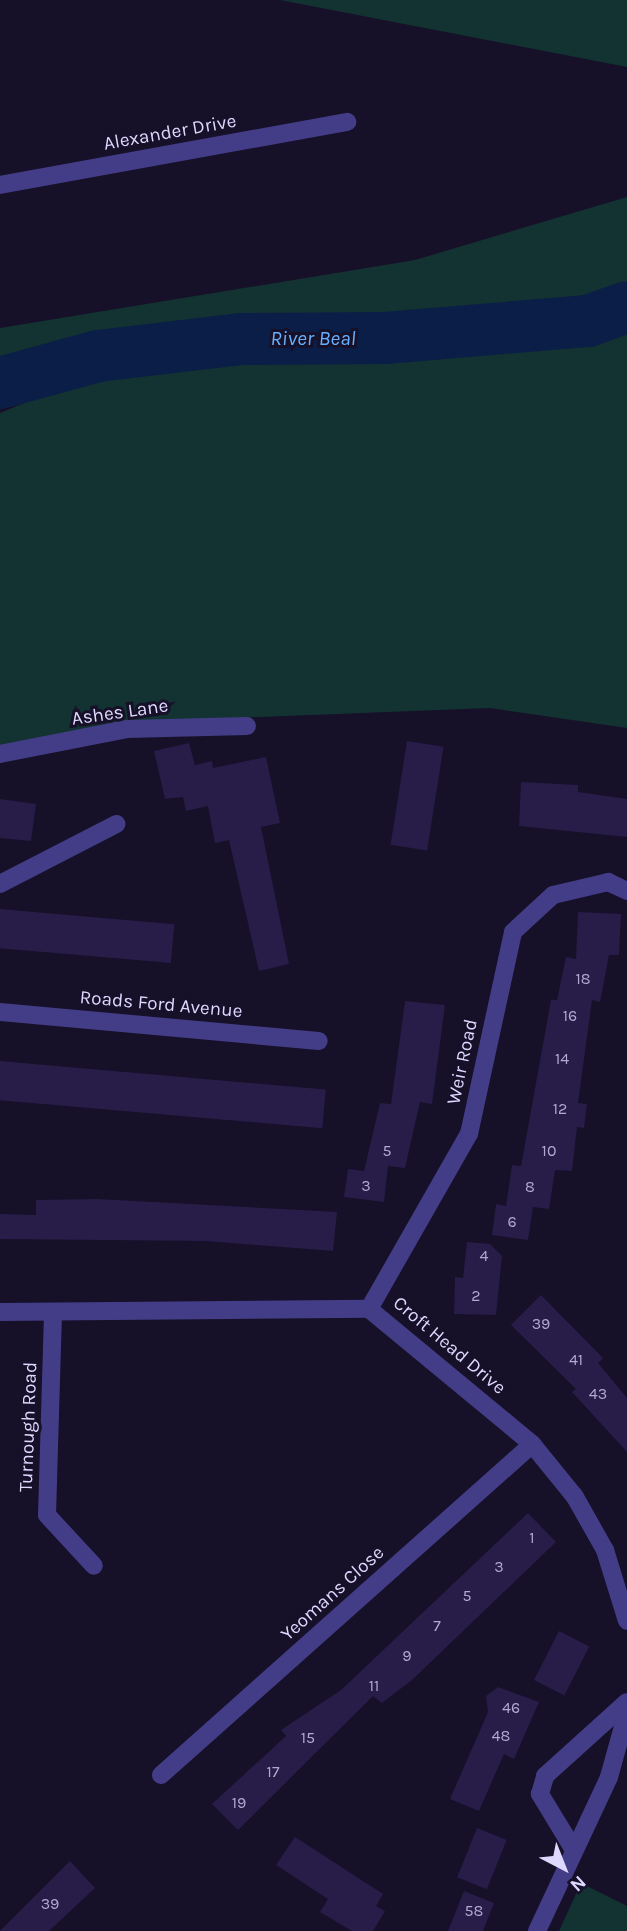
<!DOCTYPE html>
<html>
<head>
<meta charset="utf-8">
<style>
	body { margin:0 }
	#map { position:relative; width:627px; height:1931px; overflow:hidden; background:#161028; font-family:Karla,sans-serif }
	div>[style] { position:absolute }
	.green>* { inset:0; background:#133232 }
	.river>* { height:52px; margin:-26px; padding:0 26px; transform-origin:26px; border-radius:26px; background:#0b1e47 }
	.building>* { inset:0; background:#281c49; transform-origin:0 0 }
	.minor>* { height:18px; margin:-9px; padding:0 9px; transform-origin:9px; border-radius:9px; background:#433c87 }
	span { translate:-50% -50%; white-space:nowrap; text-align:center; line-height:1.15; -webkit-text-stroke:6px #161028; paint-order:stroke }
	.number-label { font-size:16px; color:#b0a9d2 }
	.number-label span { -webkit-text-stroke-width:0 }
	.street-label { font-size:19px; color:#ded8ff }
	.water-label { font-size:21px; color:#67b0fe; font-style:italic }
	.north { position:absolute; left:529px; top:1833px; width:70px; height:70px; -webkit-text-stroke:5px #161028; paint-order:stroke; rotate:138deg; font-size:19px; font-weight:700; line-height:28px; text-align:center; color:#ded8ff }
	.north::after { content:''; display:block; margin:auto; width:24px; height:32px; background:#ded8ff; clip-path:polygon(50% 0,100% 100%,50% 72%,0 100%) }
</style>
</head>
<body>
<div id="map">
	<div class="green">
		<i style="clip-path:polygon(280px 0,627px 0,627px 67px)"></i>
		<i style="clip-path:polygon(627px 197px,627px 292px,587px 303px,379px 324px,226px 326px,96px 345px,0 373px,0 328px,415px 260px)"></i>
		<i style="clip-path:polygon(627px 327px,627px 728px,490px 708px,181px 720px,0 748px,0 413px,63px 387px,204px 359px,494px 351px)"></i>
		<i style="clip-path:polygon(581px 1883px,627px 1906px,627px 1931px,559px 1931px)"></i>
	</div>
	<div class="river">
		<i style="left:0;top:383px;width:102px;rotate:-15.4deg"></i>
		<i style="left:98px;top:356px;width:144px;rotate:-6.8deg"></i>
		<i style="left:241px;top:339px;width:144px;rotate:-0.4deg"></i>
		<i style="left:385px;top:338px;width:204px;rotate:-4.8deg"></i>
		<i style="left:588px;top:321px;width:41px;rotate:-19.7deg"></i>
	</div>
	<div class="building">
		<i style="left:407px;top:741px;width:37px;height:105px;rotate:9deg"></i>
		<i style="clip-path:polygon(189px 743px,195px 765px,212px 761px,213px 768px,266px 757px,280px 823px,261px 827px,289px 964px,259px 971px,229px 840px,215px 843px,208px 806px,186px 811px,183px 797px,165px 799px,154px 751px)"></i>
		<i style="clip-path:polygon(521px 782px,578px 785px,578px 792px,627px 799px,627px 837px,519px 826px)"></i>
		<i style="clip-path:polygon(0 799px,36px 804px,31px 841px,0 838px)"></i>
		<i style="left:0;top:909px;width:175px;height:39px;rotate:5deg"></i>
		<i style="clip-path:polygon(578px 912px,621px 914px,619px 955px,609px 955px,600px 1002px,592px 1000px,578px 1103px,587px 1104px,584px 1128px,577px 1127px,572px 1171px,555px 1170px,549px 1209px,533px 1207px,528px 1240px,492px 1235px,496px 1204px,506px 1206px,512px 1165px,521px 1166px,551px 1000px,557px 1000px,566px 957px,576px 959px)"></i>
		<i style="clip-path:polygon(405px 1001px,445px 1005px,432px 1104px,420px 1102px,405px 1168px,388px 1166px,384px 1202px,344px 1197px,348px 1169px,364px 1171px,380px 1103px,391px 1104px)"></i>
		<i style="left:0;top:1061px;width:327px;height:39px;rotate:5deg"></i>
		<i style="clip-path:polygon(97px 1199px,337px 1212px,333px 1251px,205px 1241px,0 1239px,0 1214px,36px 1215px,36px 1200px)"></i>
		<i style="clip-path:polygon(467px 1242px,490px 1244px,502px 1256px,496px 1315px,454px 1314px,455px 1277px,463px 1278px)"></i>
		<i style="clip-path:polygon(541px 1295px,603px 1358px,598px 1363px,627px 1398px,627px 1452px,572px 1392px,576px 1389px,511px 1325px)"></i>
		<i style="clip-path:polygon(528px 1513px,556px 1542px,412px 1680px,382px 1703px,373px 1696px,238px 1830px,212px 1804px,286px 1736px,281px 1730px,341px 1690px)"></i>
		<i style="left:559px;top:1631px;width:34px;height:55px;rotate:27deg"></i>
		<i style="clip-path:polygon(498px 1687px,539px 1702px,514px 1759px,504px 1754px,479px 1811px,450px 1799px,488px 1712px,486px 1696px)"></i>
		<i style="left:477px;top:1828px;width:32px;height:53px;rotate:22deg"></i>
		<i style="clip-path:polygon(295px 1837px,383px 1894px,376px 1906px,385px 1911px,373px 1931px,352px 1931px,320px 1912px,328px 1899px,276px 1865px)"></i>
		<i style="clip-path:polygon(70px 1861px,95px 1888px,49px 1931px,0 1931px)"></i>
		<i style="clip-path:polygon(464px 1891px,494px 1903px,483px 1931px,448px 1931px)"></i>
	</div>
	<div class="minor">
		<i style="left:0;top:185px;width:353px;rotate:-10.3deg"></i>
		<i style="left:0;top:754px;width:129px;rotate:-11.1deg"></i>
		<i style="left:127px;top:729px;width:120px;rotate:-1.4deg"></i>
		<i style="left:0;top:884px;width:131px;rotate:-27.3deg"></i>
		<i style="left:0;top:1012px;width:320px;rotate:5.2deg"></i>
		<i style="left:369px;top:1309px;width:202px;rotate:-60.3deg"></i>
		<i style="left:469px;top:1134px;width:207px;rotate:-77.7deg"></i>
		<i style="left:513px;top:932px;width:54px;rotate:-42.8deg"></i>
		<i style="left:553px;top:895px;width:57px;rotate:-13.3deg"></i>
		<i style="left:608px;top:882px;width:21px;rotate:25deg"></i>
		<i style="left:0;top:1312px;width:369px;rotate:-0.5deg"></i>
		<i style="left:369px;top:1309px;width:212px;rotate:39.6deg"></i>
		<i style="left:532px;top:1444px;width:68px;rotate:50.9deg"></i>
		<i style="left:575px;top:1497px;width:61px;rotate:60.5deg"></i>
		<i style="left:605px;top:1550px;width:74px;rotate:72.8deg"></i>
		<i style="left:53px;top:1313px;width:202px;rotate:91.7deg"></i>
		<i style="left:47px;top:1515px;width:69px;rotate:47.3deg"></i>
		<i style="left:161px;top:1775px;width:497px;rotate:-41.7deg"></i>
		<i style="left:574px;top:1850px;width:66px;rotate:-121.3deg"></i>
		<i style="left:540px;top:1794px;width:19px;rotate:-74deg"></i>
		<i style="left:545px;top:1776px;width:110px;rotate:-42.1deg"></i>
		<i style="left:537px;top:1931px;width:170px;rotate:-64.9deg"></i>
		<i style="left:609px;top:1777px;width:67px;rotate:-74.5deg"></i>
	</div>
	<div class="number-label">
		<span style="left:583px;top:979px">18</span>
		<span style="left:570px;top:1016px">16</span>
		<span style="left:562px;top:1059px">14</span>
		<span style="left:560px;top:1109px">12</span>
		<span style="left:387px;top:1151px">5</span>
		<span style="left:549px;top:1151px">10</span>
		<span style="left:366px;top:1186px">3</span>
		<span style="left:530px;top:1187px">8</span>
		<span style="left:512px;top:1222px">6</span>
		<span style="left:484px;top:1256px">4</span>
		<span style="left:476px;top:1296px">2</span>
		<span style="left:541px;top:1324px">39</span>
		<span style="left:576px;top:1360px">41</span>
		<span style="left:598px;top:1394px">43</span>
		<span style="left:532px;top:1538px">1</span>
		<span style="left:499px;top:1567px">3</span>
		<span style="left:467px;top:1596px">5</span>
		<span style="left:437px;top:1626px">7</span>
		<span style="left:407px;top:1656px">9</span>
		<span style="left:374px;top:1686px">11</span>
		<span style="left:511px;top:1708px">46</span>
		<span style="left:501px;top:1736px">48</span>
		<span style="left:308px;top:1738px">15</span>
		<span style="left:273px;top:1772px">17</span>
		<span style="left:239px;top:1803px">19</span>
		<span style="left:50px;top:1904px">39</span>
		<span style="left:474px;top:1911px">58</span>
	</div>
	<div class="street-label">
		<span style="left:170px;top:133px;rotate:-10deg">Alexander Drive</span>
		<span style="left:120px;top:713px;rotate:-8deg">Ashes Lane</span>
		<span style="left:161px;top:1005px;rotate:5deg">Roads Ford Avenue</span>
		<span style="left:463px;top:1062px;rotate:-78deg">Weir Road</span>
		<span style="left:449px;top:1346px;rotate:40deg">Croft Head Drive</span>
		<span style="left:29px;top:1427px;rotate:-88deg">Turnough Road</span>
		<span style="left:333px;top:1594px;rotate:-42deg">Yeomans Close</span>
	</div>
	<div class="water-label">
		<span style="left:313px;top:338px">River Beal</span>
	</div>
	<div class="north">N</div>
</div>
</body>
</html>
